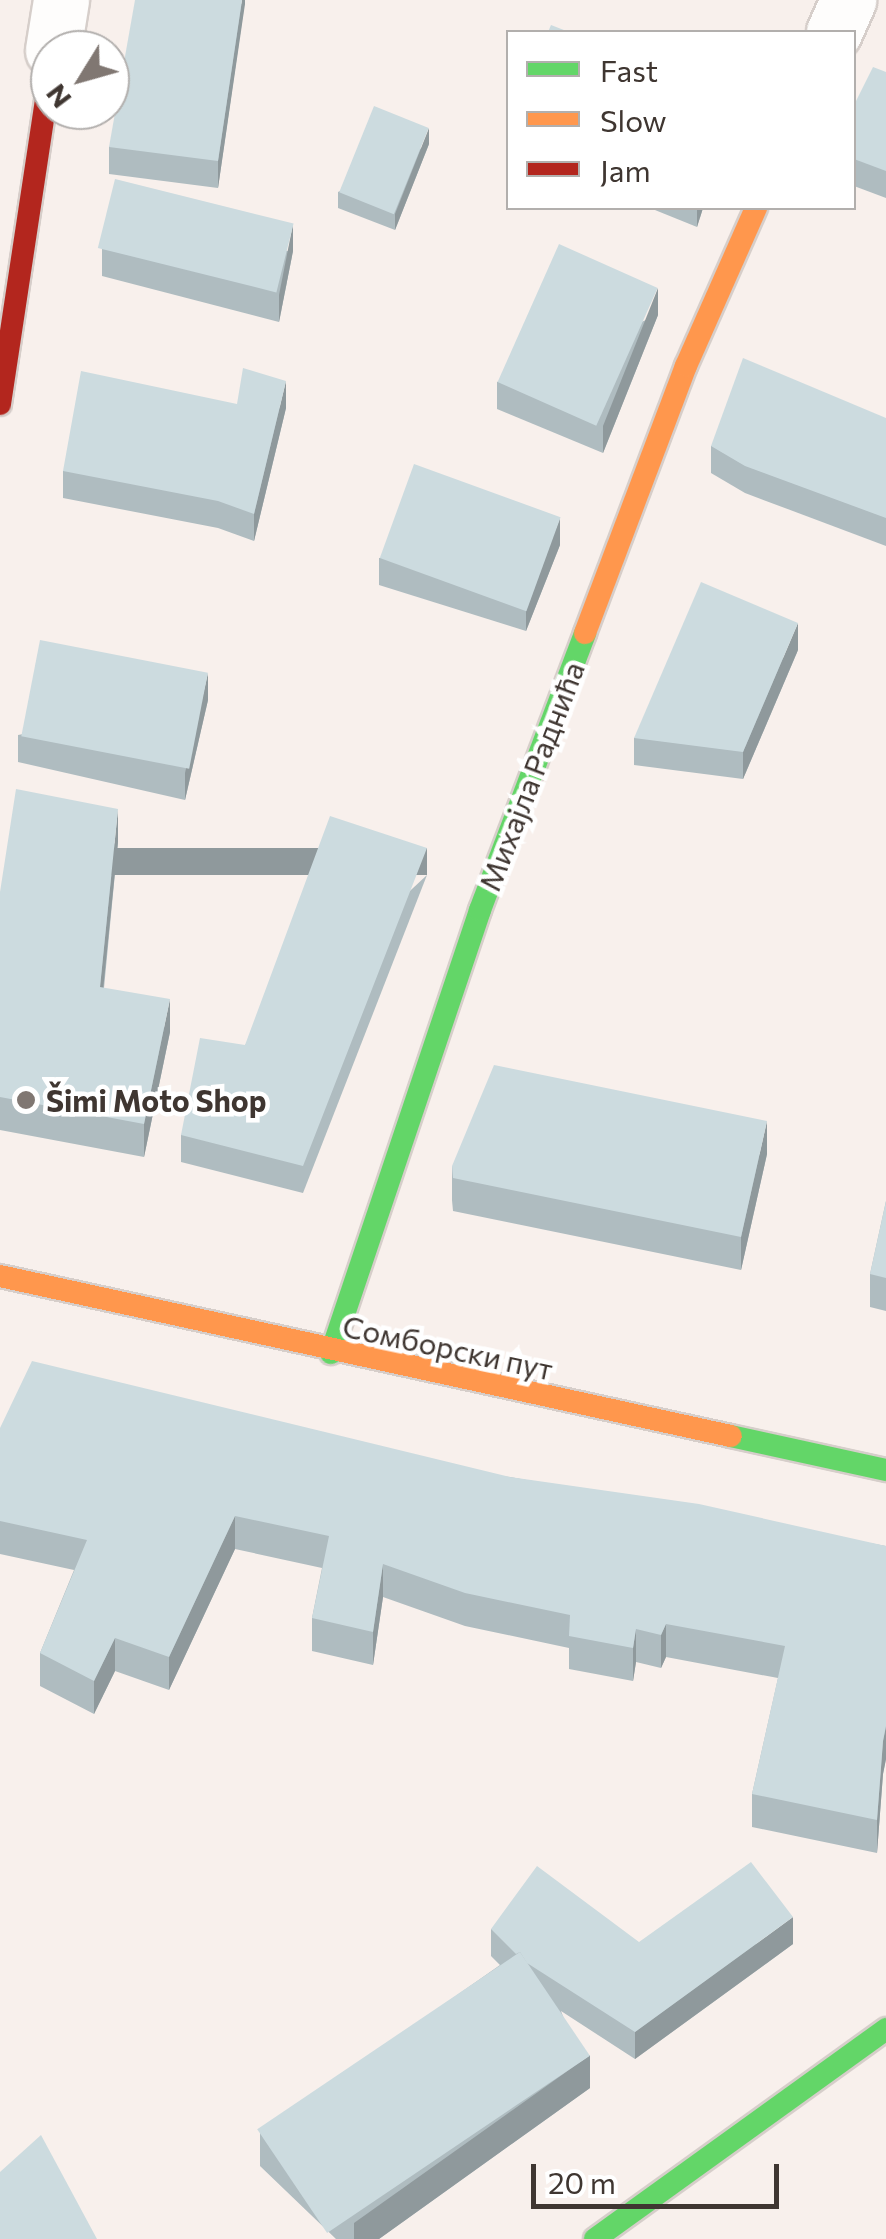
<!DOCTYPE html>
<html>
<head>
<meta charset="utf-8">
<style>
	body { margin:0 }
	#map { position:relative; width:886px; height:2239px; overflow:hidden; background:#f8f0ec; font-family:Commissioner,sans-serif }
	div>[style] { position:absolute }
	.roads { filter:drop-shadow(2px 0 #d6ceca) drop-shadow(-2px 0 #d6ceca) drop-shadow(0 2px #d6ceca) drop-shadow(0 -2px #d6ceca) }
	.street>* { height:55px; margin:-27.5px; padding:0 27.5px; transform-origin:27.5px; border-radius:27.5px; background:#fefdfc }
	.fast>* { height:22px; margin:-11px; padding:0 11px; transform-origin:11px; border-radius:11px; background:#63d668 }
	.slow>* { height:22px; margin:-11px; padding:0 11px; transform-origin:11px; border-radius:11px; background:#ff974d }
	.jam>* { height:22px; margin:-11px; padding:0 11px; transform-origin:11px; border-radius:11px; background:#b3261e }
	.wall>* { inset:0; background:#afbcc0 }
	.shaded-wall>* { inset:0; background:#8f999c; transform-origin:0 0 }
	.building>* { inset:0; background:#ccdbdf; transform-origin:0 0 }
	.dots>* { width:28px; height:28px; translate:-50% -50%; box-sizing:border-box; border:5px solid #fff; border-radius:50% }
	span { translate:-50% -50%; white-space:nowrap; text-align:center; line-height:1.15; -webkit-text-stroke:9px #fff; paint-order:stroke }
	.street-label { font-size:30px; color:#3f3631 }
	.poi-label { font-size:30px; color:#3f3631; font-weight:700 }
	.left { translate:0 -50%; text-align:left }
	.legend { position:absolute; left:506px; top:30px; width:350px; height:180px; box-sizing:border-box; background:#fff; border:2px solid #b2afad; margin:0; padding:12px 18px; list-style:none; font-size:30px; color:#3f3631 }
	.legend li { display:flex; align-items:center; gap:20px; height:50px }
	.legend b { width:50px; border:2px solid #b2afad }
	.north { position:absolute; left:30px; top:30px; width:100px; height:100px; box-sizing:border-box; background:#fff; border:2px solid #b2afad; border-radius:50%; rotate:233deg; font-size:28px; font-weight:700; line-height:40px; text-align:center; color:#3f3631 }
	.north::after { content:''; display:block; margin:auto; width:35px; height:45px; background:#807772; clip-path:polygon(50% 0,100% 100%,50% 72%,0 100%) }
	.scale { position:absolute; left:531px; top:2164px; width:248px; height:45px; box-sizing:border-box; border:5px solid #3f3631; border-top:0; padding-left:12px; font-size:30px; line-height:35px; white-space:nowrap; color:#3f3631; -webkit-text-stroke:8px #fff; paint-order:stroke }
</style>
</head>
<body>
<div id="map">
	<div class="roads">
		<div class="street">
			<i style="left:834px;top:32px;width:35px;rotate:-66deg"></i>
			<i style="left:53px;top:50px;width:51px;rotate:-80.9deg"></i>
		</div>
		<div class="fast">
			<i style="left:331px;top:1353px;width:467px;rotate:-71.4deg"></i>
			<i style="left:480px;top:910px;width:296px;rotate:-69.2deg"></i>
			<i style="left:731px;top:1436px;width:159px;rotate:12.4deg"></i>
			<i style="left:595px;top:2239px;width:359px;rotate:-35.8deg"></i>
		</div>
		<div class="slow">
			<i style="left:585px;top:633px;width:285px;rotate:-69.3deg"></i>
			<i style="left:686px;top:366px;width:173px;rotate:-66.1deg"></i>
			<i style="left:0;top:1276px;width:748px;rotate:12.35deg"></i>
		</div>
		<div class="jam">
			<i style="left:0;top:404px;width:336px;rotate:-81.4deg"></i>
		</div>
	</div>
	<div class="wall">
		<i style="clip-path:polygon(245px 0,218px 188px,109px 174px,109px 147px)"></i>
		<i style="clip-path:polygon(886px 72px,886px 198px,854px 186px,854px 105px)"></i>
		<i style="clip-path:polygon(429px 144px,395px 230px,338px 208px,338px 192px)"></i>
		<i style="clip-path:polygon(650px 208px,703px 208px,697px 227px)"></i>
		<i style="clip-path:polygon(102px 249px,293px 251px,279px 322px,102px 276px)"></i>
		<i style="clip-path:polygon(658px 315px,603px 453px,497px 409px,497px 382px)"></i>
		<i style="clip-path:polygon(237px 404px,286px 408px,254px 541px,218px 528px,63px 498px,63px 471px)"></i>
		<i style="clip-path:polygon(886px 418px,886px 546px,745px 493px,711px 473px,711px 446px)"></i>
		<i style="clip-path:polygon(560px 545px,526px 631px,379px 585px,379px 558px)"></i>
		<i style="clip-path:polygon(798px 650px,743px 779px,634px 765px,634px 738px)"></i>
		<i style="clip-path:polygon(208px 700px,185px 800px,18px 762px,18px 735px)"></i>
		<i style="clip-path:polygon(118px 842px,104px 988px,170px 1032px,144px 1157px,0 1130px,0 892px)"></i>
		<i style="clip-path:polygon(427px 875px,303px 1193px,181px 1162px,181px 1135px,245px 1045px)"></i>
		<i style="clip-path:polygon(767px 1154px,741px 1270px,453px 1211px,452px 1200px,452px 1166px)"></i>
		<i style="clip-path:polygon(886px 1201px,886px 1311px,870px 1307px,870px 1274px)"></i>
		<i style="clip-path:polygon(0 1428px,510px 1477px,886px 1546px,886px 1759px,883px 1774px,877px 1853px,752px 1827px,752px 1794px,778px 1678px,666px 1657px,661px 1668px,636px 1662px,633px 1681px,569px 1669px,569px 1648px,465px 1626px,383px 1597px,373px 1665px,312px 1651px,312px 1618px,322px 1568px,235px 1549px,169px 1690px,115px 1671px,94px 1714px,40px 1686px,40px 1653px,74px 1570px,0 1554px)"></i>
		<i style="clip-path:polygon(491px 1929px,639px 1942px,793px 1944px,635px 2059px,561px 2011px,590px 2088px,379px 2239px,336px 2239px,260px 2166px,260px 2133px,500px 1965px,491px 1956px)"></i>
	</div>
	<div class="shaded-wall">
		<i style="clip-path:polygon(242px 0,245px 0,245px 4px,218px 188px,218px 161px)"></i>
		<i style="clip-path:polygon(429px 128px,429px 144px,395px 230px,395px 214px)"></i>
		<i style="clip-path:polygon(697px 208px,703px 208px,697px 227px)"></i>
		<i style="clip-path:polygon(293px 224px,293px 251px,279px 322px,279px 295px)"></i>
		<i style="clip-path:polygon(658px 288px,658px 315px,603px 453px,603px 426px)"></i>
		<i style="clip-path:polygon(286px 381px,286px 408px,254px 541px,254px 514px)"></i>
		<i style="clip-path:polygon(560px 518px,560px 545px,526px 631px,526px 604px)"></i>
		<i style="clip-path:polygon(798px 623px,798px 650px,743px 779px,743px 752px)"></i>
		<i style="clip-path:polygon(208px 673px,208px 700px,185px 800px,185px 773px)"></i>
		<i style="clip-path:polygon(118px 809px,118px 842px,100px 1020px,100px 987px)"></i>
		<i style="left:427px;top:848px;width:27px;height:341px;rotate:90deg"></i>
		<i style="clip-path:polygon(170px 999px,170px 1032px,144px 1157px,144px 1124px)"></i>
		<i style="clip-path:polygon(767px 1121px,767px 1154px,741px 1270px,741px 1237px)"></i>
		<i style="clip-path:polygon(235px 1516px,235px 1549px,169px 1690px,169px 1657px)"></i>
		<i style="clip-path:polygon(383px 1564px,383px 1597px,373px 1665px,373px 1632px)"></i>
		<i style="clip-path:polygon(666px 1624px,666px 1657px,661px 1668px,661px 1635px)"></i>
		<i style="clip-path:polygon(636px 1629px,636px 1662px,633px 1681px,633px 1648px)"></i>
		<i style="clip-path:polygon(115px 1638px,115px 1671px,94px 1714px,94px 1681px)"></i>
		<i style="clip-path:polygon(886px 1726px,886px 1759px,883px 1774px,877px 1853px,877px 1820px,883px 1741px)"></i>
		<i style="clip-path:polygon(793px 1917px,793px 1944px,635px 2059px,635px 2032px)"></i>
		<i style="clip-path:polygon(590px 2055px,590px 2088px,379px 2239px,354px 2239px,354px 2223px)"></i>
	</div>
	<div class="building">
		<i style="clip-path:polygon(135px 0,242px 0,218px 161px,109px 147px)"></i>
		<i style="clip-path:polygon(551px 25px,569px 32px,548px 32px)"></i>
		<i style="clip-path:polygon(873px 67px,886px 72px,886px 171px,854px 159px,854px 105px)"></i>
		<i style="left:374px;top:106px;width:59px;height:93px;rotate:22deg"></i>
		<i style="left:115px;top:179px;width:184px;height:71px;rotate:14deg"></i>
		<i style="left:559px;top:244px;width:108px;height:151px;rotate:24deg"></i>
		<i style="clip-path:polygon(743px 358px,886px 418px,886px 518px,745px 466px,711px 446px)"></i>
		<i style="clip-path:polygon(243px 368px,286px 381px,254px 514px,218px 501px,63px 471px,81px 371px,237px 404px)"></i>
		<i style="left:414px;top:464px;width:156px;height:100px;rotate:20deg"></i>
		<i style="clip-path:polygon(701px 582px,798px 623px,743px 752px,634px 738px)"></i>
		<i style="left:40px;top:640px;width:171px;height:98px;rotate:11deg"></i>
		<i style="clip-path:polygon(16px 789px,118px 809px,100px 987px,170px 999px,144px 1124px,0 1097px,0 892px)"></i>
		<i style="clip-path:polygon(330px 816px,427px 848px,303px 1166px,181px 1135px,200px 1038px,245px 1045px)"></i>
		<i style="clip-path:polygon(494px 1065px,767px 1121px,741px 1237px,453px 1178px,452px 1166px)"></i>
		<i style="clip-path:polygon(886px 1201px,886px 1278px,870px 1274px)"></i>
		<i style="clip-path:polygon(32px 1361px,510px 1477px,699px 1504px,886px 1546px,886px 1726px,883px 1741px,877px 1820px,752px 1794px,785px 1646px,666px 1624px,661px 1635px,636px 1629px,633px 1648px,569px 1636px,570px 1615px,465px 1593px,383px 1564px,373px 1632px,312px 1618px,329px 1536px,235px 1516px,169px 1657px,115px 1638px,94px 1681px,40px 1653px,87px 1540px,0 1521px,0 1428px)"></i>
		<i style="clip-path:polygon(751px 1862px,793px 1917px,635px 2032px,527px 1963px,520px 1952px,516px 1954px,491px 1929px,537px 1866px,639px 1942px)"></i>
		<i style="left:520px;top:1952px;width:125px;height:317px;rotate:56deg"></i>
		<i style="clip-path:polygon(41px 2135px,97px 2239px,0 2239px,0 2172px)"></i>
	</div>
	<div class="dots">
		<i style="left:26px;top:1100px;background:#807772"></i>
	</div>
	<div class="street-label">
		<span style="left:531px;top:776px;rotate:-69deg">Михајла Раднића</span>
		<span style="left:448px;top:1347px;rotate:12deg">Сомборски пут</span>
	</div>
	<div class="poi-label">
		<span class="left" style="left:46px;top:1100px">Šimi Moto Shop</span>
	</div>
	<ul class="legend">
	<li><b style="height:12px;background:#63d668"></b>Fast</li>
	<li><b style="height:12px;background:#ff974d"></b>Slow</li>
	<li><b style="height:12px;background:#b3261e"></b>Jam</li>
	</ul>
	<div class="north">N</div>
	<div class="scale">20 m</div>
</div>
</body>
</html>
